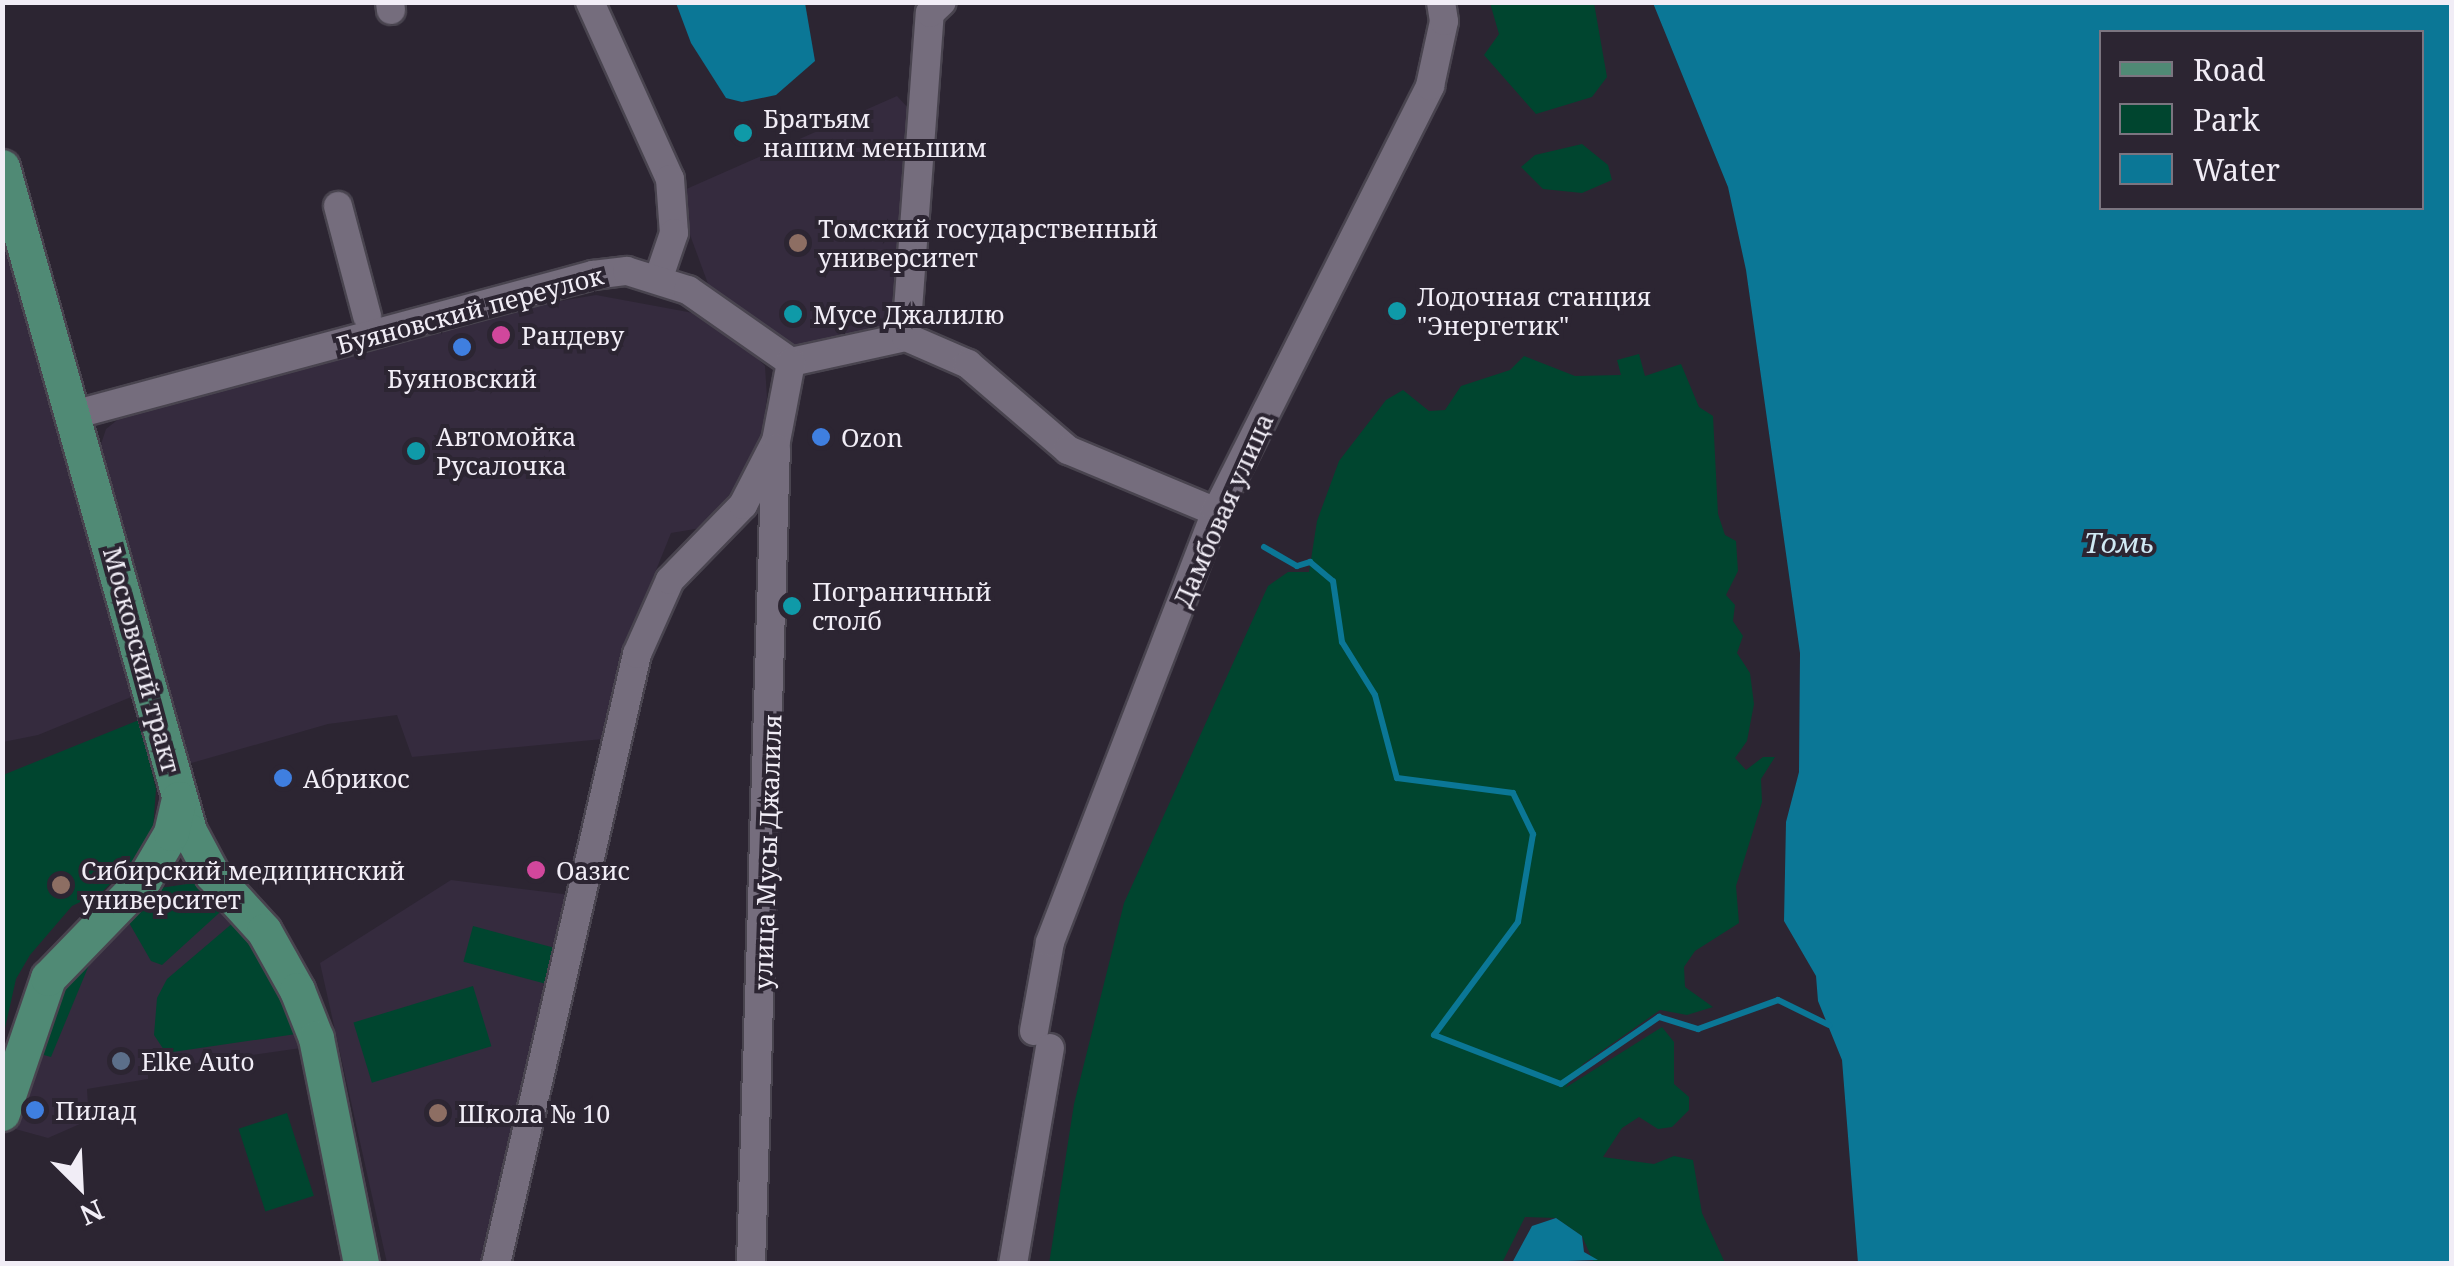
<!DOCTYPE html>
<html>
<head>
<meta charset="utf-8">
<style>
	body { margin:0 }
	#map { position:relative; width:2454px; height:1266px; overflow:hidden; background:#2c2532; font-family:"Noto Serif",serif }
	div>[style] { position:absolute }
	.built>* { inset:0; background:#352b3e }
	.green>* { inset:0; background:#00452f; transform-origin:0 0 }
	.water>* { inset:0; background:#0b7796 }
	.stream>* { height:6px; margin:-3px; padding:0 3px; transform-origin:3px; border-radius:3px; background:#0b7796 }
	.roads { filter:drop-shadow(2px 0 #49444f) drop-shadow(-2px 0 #49444f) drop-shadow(0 2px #49444f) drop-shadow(0 -2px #49444f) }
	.minor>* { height:28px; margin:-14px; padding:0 14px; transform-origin:14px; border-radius:14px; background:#756d7d }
	.major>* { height:35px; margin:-17.5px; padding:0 17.5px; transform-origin:17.5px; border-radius:17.5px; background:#508a75 }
	.dots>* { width:28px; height:28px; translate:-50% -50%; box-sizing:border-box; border:5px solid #2c2532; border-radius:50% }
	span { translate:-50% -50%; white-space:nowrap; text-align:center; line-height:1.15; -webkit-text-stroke:8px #2c2532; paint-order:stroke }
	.poi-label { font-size:25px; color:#f1edf6 }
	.left { translate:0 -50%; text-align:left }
	.street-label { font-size:25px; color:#f1edf6 }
	.water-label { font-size:28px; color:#cfe8f3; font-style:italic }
	.frame { position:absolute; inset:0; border:5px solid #f1edf6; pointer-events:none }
	.legend { position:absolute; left:2099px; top:30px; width:325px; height:180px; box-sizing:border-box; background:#2c2532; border:2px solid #7b7580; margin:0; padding:12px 18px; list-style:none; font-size:30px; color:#f1edf6 }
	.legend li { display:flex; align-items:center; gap:20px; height:50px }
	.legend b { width:50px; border:2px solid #7b7580 }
	.north { position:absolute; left:30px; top:1136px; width:100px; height:100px; -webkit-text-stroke:8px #2c2532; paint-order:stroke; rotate:156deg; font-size:28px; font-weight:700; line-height:40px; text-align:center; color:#f1edf6 }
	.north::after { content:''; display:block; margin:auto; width:35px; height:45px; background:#f1edf6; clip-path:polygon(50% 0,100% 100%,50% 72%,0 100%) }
</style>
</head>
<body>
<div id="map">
	<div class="built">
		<i style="clip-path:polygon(897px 96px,911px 111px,893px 329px,807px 347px,785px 344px,711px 292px,675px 194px)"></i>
		<i style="clip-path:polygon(2px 210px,141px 693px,38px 735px,3px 742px)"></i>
		<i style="clip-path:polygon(596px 295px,715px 317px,765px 366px,767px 397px,762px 436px,734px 489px,701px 528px,671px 533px,624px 650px,603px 739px,412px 757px,397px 715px,328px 724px,188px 764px,100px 447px,106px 429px,121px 417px,495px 312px)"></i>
		<i style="clip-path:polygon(451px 880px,571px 895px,489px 1263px,387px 1263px,320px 963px)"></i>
		<i style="clip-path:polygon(194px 883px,216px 892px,308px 1047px,148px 1070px,148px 1079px,87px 1089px,89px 1120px,48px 1138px,8px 1127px,57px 989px,160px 888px)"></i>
	</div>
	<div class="green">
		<i style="clip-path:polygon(1490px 3px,1594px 3px,1607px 77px,1592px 97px,1536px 114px,1484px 55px,1499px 34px)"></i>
		<i style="clip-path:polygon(1582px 144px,1608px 165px,1612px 180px,1582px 193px,1543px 189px,1521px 167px,1535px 155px)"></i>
		<i style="clip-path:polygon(1639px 354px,1645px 376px,1681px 364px,1699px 407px,1713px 416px,1718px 514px,1725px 535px,1736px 541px,1738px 571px,1726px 595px,1735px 605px,1733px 621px,1743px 636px,1737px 653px,1750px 673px,1754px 704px,1747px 741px,1735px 758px,1746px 770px,1763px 757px,1775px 757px,1761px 779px,1762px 802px,1736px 886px,1739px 923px,1695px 951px,1684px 967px,1685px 987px,1713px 1007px,1687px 1015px,1660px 1010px,1583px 1064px,1565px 1088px,1662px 1027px,1674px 1042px,1674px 1084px,1689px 1097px,1689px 1110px,1672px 1127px,1658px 1129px,1639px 1117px,1622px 1128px,1603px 1157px,1654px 1164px,1674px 1156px,1693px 1160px,1702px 1213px,1725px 1263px,1594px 1263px,1582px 1236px,1556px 1218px,1525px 1217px,1502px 1263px,1049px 1264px,1074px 1104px,1124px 903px,1268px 586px,1288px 572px,1309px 572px,1317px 521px,1339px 461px,1386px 400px,1403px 390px,1429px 411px,1445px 410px,1461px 386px,1510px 370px,1524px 356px,1575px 376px,1621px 375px,1617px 360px)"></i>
		<i style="clip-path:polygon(139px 720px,156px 789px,153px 829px,130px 864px,103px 891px,72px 906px,30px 955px,16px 979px,3px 1037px,3px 775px)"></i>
		<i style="clip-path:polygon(194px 883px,229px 904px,162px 965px,151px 961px,124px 914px,160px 888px)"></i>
		<i style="clip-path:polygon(241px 916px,303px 1033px,166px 1053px,154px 1035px,157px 998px,167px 979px)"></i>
		<i style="left:473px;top:926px;width:87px;height:37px;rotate:15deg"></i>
		<i style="clip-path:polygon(81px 957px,89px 965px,51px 1057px,33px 1052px,46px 1014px)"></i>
		<i style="left:473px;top:986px;width:63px;height:125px;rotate:73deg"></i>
		<i style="left:287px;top:1113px;width:87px;height:51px;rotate:72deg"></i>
	</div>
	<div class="water">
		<i style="clip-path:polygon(676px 3px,805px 3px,815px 61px,776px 95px,742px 102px,726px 98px,691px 43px)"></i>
		<i style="clip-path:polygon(evenodd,1653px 3px,2451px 3px,2451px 1263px,1858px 1263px,1842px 1060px,1818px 1001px,1816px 976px,1784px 921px,1786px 822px,1799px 772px,1800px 653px,1746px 270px,1728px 187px,1653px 3px,2102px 32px,2422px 32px,2422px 208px,2102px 208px,2102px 32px)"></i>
		<i style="clip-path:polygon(1556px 1218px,1582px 1236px,1584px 1252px,1598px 1260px,1512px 1263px,1532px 1226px)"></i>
	</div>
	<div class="stream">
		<i style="left:1264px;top:547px;width:38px;rotate:30deg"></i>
		<i style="left:1297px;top:566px;width:14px;rotate:-17deg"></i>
		<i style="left:1310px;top:562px;width:30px;rotate:40deg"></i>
		<i style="left:1333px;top:581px;width:62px;rotate:81.6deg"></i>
		<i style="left:1342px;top:642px;width:62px;rotate:58.1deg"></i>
		<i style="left:1375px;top:695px;width:86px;rotate:75.2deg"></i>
		<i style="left:1397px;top:778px;width:117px;rotate:7.4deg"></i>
		<i style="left:1513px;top:793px;width:46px;rotate:64deg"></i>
		<i style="left:1533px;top:834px;width:89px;rotate:99.7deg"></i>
		<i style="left:1518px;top:922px;width:141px;rotate:126.6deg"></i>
		<i style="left:1434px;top:1035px;width:136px;rotate:21.1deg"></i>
		<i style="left:1561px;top:1084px;width:119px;rotate:-34.4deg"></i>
		<i style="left:1659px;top:1017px;width:41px;rotate:17.1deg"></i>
		<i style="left:1698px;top:1029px;width:85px;rotate:-19.9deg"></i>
		<i style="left:1778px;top:1000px;width:57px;rotate:26.1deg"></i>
	</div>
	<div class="roads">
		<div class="minor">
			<i style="left:390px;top:2px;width:8px;rotate:83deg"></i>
			<i style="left:590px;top:2px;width:194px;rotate:65.7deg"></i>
			<i style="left:670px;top:179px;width:54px;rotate:85.8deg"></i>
			<i style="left:674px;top:233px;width:46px;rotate:108.8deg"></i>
			<i style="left:338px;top:206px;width:114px;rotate:75.2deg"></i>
			<i style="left:906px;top:337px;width:325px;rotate:-85.8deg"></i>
			<i style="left:930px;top:13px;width:16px;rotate:-43deg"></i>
			<i style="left:73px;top:415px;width:539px;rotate:-15.07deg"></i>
			<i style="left:593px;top:275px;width:34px;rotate:-7deg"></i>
			<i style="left:627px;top:271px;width:64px;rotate:17.3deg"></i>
			<i style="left:688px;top:290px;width:126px;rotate:35deg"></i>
			<i style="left:791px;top:362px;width:118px;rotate:-12.3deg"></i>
			<i style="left:906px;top:337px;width:68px;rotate:23.5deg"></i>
			<i style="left:968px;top:364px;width:132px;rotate:40.7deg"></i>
			<i style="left:1068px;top:450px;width:160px;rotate:22.7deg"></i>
			<i style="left:1034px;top:1031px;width:90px;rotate:-79.8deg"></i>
			<i style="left:1050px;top:942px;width:461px;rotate:-68.9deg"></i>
			<i style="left:1216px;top:512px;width:477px;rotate:-63.3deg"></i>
			<i style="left:1430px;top:86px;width:66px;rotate:-77.8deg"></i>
			<i style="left:1444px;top:21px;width:19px;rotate:-99deg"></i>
			<i style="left:496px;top:1264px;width:626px;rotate:-76.98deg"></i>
			<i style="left:637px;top:654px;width:81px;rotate:-66deg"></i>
			<i style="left:670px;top:580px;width:105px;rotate:-45.8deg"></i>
			<i style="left:743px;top:505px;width:72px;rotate:-62.7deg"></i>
			<i style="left:776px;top:441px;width:80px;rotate:-79.2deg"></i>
			<i style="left:751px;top:1264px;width:816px;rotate:-88.25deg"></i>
			<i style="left:1013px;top:1264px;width:219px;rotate:-80.3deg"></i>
		</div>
		<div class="major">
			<i style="left:2px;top:167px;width:690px;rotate:74.27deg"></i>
			<i style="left:189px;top:831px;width:49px;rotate:61.9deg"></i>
			<i style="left:212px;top:874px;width:77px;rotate:47.6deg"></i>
			<i style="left:264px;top:931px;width:68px;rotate:60.8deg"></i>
			<i style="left:297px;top:990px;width:52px;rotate:68.4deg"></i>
			<i style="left:316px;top:1038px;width:230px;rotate:78.7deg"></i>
			<i style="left:2px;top:1113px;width:143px;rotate:-71.2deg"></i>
			<i style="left:48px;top:978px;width:138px;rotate:-45.9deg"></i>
			<i style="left:144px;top:879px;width:53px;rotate:-59.6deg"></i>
			<i style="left:171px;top:833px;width:35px;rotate:-77deg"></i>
		</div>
	</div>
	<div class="dots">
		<i style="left:743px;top:133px;background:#0f9aa8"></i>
		<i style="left:798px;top:243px;background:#8d6e63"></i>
		<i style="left:1397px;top:311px;background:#0f9aa8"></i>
		<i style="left:793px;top:314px;background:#0f9aa8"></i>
		<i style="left:501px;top:335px;background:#d1479c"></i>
		<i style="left:462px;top:347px;background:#3f7fe0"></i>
		<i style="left:821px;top:437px;background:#3f7fe0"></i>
		<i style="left:416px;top:451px;background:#0f9aa8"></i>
		<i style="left:792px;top:606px;background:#0f9aa8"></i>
		<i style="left:283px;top:778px;background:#3f7fe0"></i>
		<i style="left:536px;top:870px;background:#d1479c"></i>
		<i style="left:61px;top:885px;background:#8d6e63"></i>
		<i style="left:121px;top:1061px;background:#5c6f8a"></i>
		<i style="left:35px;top:1110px;background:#3f7fe0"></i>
		<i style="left:438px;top:1113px;background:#8d6e63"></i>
	</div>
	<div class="poi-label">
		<span class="left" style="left:763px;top:133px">Братьям<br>нашим меньшим</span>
		<span class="left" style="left:818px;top:243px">Томский государственный<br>университет</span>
		<span class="left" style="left:1417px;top:311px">Лодочная станция<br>"Энергетик"</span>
		<span class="left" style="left:813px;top:314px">Мусе Джалилю</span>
		<span class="left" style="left:521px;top:335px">Рандеву</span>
		<span style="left:462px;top:378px">Буяновский</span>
		<span class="left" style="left:436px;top:451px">Автомойка<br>Русалочка</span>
		<span class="left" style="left:841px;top:437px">Ozon</span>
		<span class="left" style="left:812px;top:606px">Пограничный<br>столб</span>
		<span class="left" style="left:303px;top:778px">Абрикос</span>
		<span class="left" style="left:556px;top:870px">Оазис</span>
		<span class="left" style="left:81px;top:885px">Сибирский медицинский<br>университет</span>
		<span class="left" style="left:141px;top:1061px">Elke Auto</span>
		<span class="left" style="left:55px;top:1110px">Пилад</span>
		<span class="left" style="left:458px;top:1113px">Школа № 10</span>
	</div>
	<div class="street-label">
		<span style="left:470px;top:310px;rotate:-15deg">Буяновский переулок</span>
		<span style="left:1223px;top:510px;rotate:-66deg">Дамбовая улица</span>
		<span style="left:142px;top:660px;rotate:75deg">Московский тракт</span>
		<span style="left:767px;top:852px;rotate:-88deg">улица Мусы Джалиля</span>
	</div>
	<div class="water-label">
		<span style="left:2119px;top:542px">Томь</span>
	</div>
	<div class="frame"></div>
	<ul class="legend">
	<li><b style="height:12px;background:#508a75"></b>Road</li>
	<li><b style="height:28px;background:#00452f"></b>Park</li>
	<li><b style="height:28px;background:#0b7796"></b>Water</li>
	</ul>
	<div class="north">N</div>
</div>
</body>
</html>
